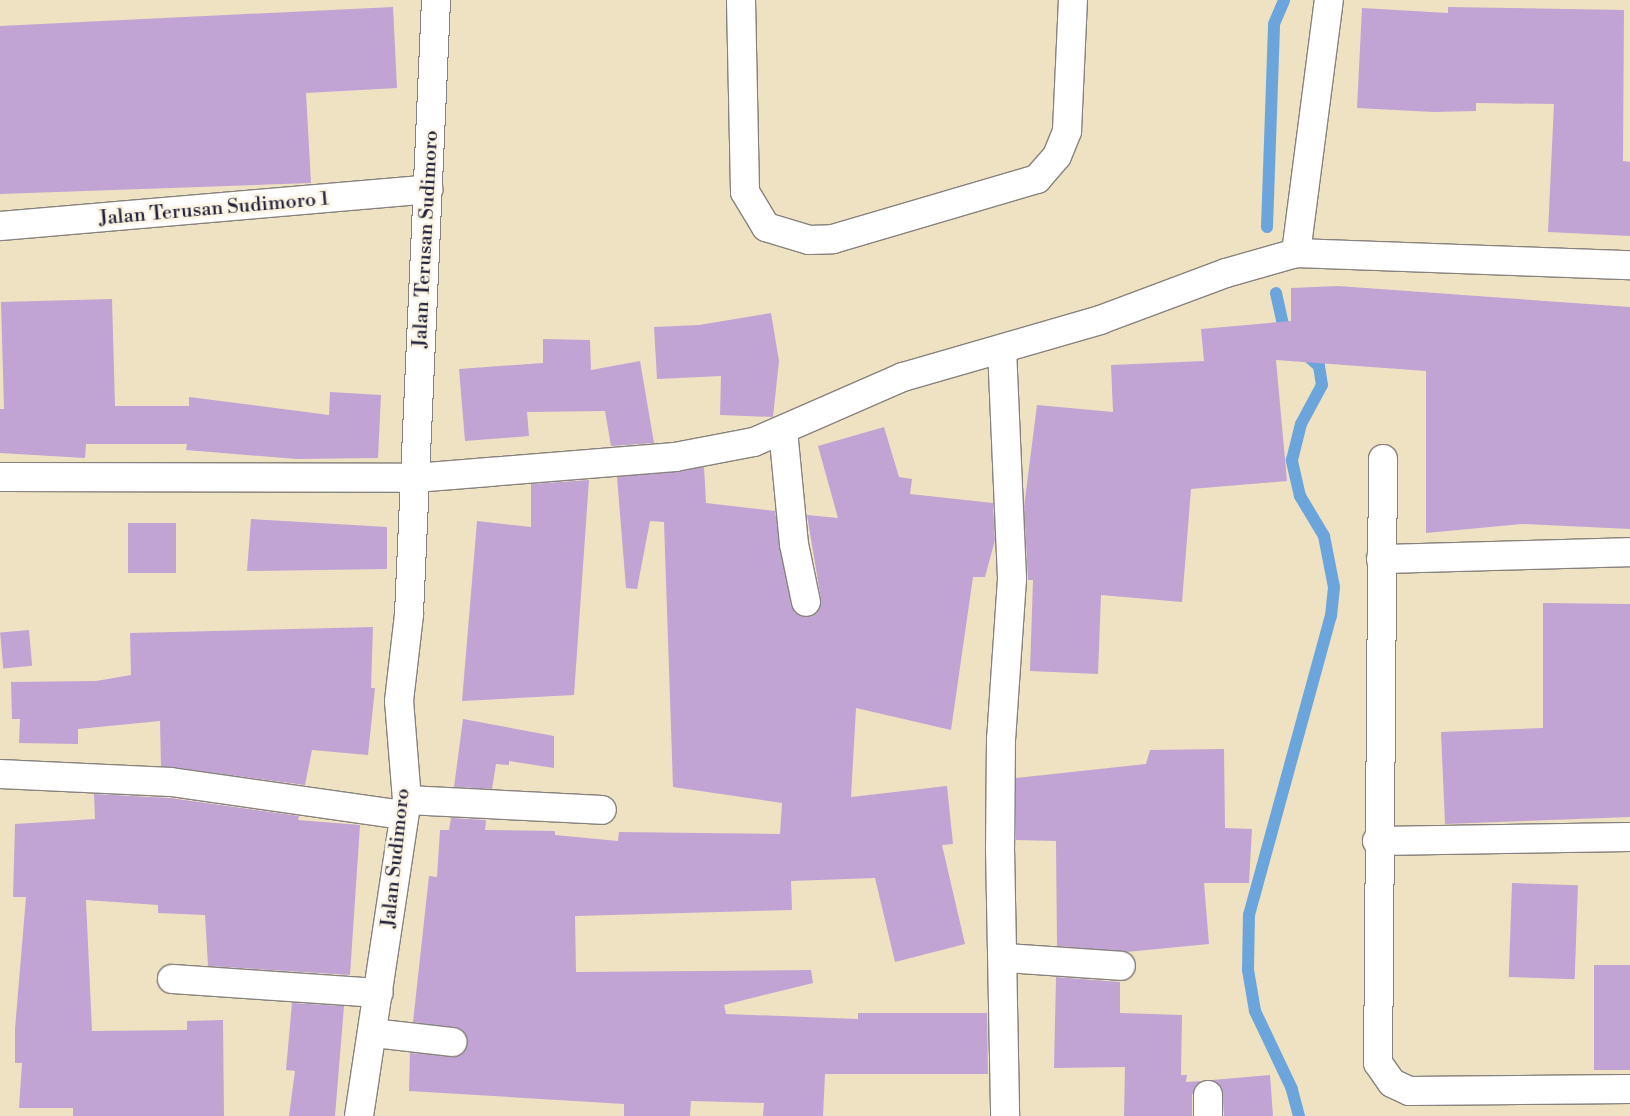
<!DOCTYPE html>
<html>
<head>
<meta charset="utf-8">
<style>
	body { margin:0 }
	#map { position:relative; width:1630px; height:1116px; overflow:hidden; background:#eee2c2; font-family:"Libre Bodoni",serif }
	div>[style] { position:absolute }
	.stream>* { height:12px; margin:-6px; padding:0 6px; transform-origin:6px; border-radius:6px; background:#6ba5db }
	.building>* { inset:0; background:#c1a4d3; transform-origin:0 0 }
	.roads { filter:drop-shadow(1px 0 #88827e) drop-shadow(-1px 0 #88827e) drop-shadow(0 1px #88827e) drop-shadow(0 -1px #88827e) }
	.street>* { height:28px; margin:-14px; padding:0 14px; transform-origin:14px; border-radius:14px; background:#fff }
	span { translate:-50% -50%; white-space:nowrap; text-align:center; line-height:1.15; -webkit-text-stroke:5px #fcf5e5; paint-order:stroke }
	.street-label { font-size:20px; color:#22223b }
</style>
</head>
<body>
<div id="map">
	<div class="stream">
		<i style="left:1267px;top:227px;width:203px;rotate:-88deg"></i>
		<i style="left:1274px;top:24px;width:26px;rotate:-67deg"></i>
		<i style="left:1276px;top:293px;width:46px;rotate:77.5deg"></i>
		<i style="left:1299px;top:1116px;width:28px;rotate:-105deg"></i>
		<i style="left:1292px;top:1089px;width:86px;rotate:-115.4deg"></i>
		<i style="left:1255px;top:1011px;width:42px;rotate:-99.7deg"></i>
		<i style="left:1248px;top:970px;width:55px;rotate:-89deg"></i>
		<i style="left:1249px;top:915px;width:310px;rotate:-74.7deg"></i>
		<i style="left:1331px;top:616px;width:29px;rotate:-84deg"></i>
		<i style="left:1334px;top:587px;width:52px;rotate:-101.1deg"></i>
		<i style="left:1324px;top:536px;width:47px;rotate:-121deg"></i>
		<i style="left:1300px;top:496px;width:37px;rotate:-103deg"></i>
		<i style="left:1292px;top:460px;width:37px;rotate:-76deg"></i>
		<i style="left:1301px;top:424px;width:44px;rotate:-61.7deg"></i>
		<i style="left:1322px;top:385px;width:19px;rotate:-99deg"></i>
		<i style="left:1319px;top:366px;width:21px;rotate:-139deg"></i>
	</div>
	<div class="building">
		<i style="clip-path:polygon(393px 7px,397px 88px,306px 93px,311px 183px,0 194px,0 26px)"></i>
		<i style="clip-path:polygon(1448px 7px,1624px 10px,1623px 161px,1630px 162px,1630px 236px,1548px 232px,1554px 104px,1476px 103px,1476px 111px,1434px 112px,1357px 108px,1362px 8px,1448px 13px)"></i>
		<i style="clip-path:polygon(1338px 286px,1630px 307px,1630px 529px,1522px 524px,1426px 533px,1426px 371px,1276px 360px,1287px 481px,1191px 489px,1182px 602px,1101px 595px,1098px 674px,1030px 671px,1033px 580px,1028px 580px,1024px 507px,1037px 405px,1113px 412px,1111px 365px,1204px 361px,1201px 329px,1291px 321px,1291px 288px)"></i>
		<i style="clip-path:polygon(112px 299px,115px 406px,189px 406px,189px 397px,329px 415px,330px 392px,381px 395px,378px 458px,297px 459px,186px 450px,187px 444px,86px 444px,85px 458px,0 453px,0 409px,4px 409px,1px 302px)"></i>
		<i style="clip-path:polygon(771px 313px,779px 361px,773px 417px,720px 415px,721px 376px,657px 379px,654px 327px,699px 325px)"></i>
		<i style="clip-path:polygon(543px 339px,590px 340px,591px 370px,640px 361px,654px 443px,611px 446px,605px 411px,527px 412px,529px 436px,465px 441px,459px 369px,543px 363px)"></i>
		<i style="clip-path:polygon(884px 427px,899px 477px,912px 479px,910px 494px,993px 503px,995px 540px,985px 577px,973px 577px,951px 730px,856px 708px,851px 797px,947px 786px,953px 844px,942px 845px,965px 944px,895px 962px,875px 878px,791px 881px,792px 910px,575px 916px,576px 972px,811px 970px,813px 983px,724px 1005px,726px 1014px,858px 1019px,858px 1013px,987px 1013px,988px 1074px,825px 1074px,823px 1116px,763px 1116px,764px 1103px,691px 1101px,690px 1116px,624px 1116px,624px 1104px,409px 1091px,410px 1053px,458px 1056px,467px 1044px,461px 1029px,413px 1022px,429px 876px,437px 877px,440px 830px,449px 830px,451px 818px,486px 820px,485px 830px,555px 831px,555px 835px,618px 841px,619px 832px,780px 834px,782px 803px,673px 787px,664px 522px,650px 521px,637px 589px,626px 588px,617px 477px,704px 467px,706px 503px,775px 511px,791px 605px,795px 613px,809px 617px,817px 613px,821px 599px,807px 515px,838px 518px,818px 446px)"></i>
		<i style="clip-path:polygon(589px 480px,574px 695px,462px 701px,477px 521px,531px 527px,531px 484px)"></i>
		<i style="clip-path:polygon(251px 519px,387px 527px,387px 569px,247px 571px)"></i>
		<i style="left:128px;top:523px;width:48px;height:50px"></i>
		<i style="clip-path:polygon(1543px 603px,1630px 604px,1630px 817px,1445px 824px,1441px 732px,1543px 728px)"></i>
		<i style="clip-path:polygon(373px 627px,371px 688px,375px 688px,368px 755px,312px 750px,305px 785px,161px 766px,160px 721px,78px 729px,78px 744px,19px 743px,20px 719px,12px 719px,11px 682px,96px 681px,131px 675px,130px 633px)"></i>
		<i style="left:29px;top:630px;width:36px;height:29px;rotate:85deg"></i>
		<i style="clip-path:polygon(463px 719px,554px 736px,554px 768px,509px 761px,509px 765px,496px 764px,492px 789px,454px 787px)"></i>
		<i style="clip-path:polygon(1224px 749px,1225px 828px,1252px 829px,1249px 883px,1204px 883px,1209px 944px,1126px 952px,1057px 946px,1056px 841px,1016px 840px,1016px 778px,1146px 764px,1150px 750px)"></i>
		<i style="clip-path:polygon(94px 794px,170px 798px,299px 816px,298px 820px,360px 825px,350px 975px,208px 966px,205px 915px,158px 913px,158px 905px,86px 900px,92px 1031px,187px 1030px,187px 1021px,223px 1020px,224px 1116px,73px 1116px,73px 1108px,19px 1108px,22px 1063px,15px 1063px,15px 1029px,26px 897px,13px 897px,15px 824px,95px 819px)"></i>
		<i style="left:1512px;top:883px;width:66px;height:94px;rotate:2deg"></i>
		<i style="left:1594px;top:965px;width:36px;height:105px"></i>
		<i style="clip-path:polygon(1056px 977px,1120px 982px,1120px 1013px,1182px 1015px,1181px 1075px,1187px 1075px,1186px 1082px,1201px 1081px,1192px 1095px,1192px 1116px,1124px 1116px,1125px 1067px,1054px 1068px)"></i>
		<i style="clip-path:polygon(292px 1003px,344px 1006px,335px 1116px,289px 1116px,295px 1071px,286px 1070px)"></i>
		<i style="clip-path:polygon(1270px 1075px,1273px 1116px,1224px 1116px,1222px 1088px,1212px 1080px)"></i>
	</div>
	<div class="roads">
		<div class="street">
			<i style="left:741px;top:0;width:192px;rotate:88.8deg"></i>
			<i style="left:745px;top:192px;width:41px;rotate:59deg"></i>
			<i style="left:766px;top:227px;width:45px;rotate:16.8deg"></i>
			<i style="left:809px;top:240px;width:24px;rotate:-2deg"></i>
			<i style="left:833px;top:239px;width:213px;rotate:-16.4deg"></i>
			<i style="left:1037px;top:179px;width:30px;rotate:-49deg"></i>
			<i style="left:1057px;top:156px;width:27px;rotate:-68deg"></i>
			<i style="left:1067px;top:131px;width:131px;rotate:-87.4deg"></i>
			<i style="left:0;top:226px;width:430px;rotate:-4.9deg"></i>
			<i style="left:1296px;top:253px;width:255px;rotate:-82.6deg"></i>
			<i style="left:1002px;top:349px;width:230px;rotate:87.5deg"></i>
			<i style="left:1012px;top:579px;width:160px;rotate:93.9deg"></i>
			<i style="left:1001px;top:739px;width:109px;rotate:90.5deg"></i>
			<i style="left:1000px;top:848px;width:268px;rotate:88.9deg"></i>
			<i style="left:783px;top:430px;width:115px;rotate:84.5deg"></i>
			<i style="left:794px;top:544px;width:59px;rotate:78.3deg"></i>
			<i style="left:1383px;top:459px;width:604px;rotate:90.47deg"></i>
			<i style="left:1378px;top:1063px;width:24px;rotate:55deg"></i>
			<i style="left:1392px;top:1083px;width:19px;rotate:25deg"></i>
			<i style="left:1409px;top:1091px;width:221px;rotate:-0.5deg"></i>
			<i style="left:0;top:477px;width:415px;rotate:0.1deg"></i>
			<i style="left:415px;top:478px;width:261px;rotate:-4.6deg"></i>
			<i style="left:675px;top:457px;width:80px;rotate:-10.8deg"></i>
			<i style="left:754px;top:442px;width:163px;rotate:-23.6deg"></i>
			<i style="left:903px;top:377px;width:205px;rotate:-16.1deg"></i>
			<i style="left:1100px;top:320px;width:134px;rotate:-20.5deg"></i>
			<i style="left:1226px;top:273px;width:73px;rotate:-15.9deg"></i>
			<i style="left:1296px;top:253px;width:334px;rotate:2.1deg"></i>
			<i style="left:1381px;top:559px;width:249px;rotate:-1.6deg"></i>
			<i style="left:0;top:774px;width:171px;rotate:2.7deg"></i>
			<i style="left:171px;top:782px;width:235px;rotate:8.1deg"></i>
			<i style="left:407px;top:800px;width:195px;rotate:2.9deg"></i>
			<i style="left:1377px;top:841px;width:253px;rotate:-0.9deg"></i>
			<i style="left:1005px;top:958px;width:116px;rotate:3.9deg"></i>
			<i style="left:172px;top:979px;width:207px;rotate:3.9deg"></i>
			<i style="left:373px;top:1033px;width:80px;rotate:6.5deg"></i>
			<i style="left:1208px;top:1095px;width:21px;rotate:90deg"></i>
			<i style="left:359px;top:1116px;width:320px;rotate:-81.4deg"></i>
			<i style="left:407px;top:800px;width:99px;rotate:-94.6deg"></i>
			<i style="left:399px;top:701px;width:88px;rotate:-83.4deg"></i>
			<i style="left:409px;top:614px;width:615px;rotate:-87.48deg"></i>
		</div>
	</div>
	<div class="street-label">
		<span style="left:214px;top:209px;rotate:-5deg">Jalan Terusan Sudimoro 1</span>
		<span style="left:426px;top:239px;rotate:-87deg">Jalan Terusan Sudimoro</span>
		<span style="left:396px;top:858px;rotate:-84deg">Jalan Sudimoro</span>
	</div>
</div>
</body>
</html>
